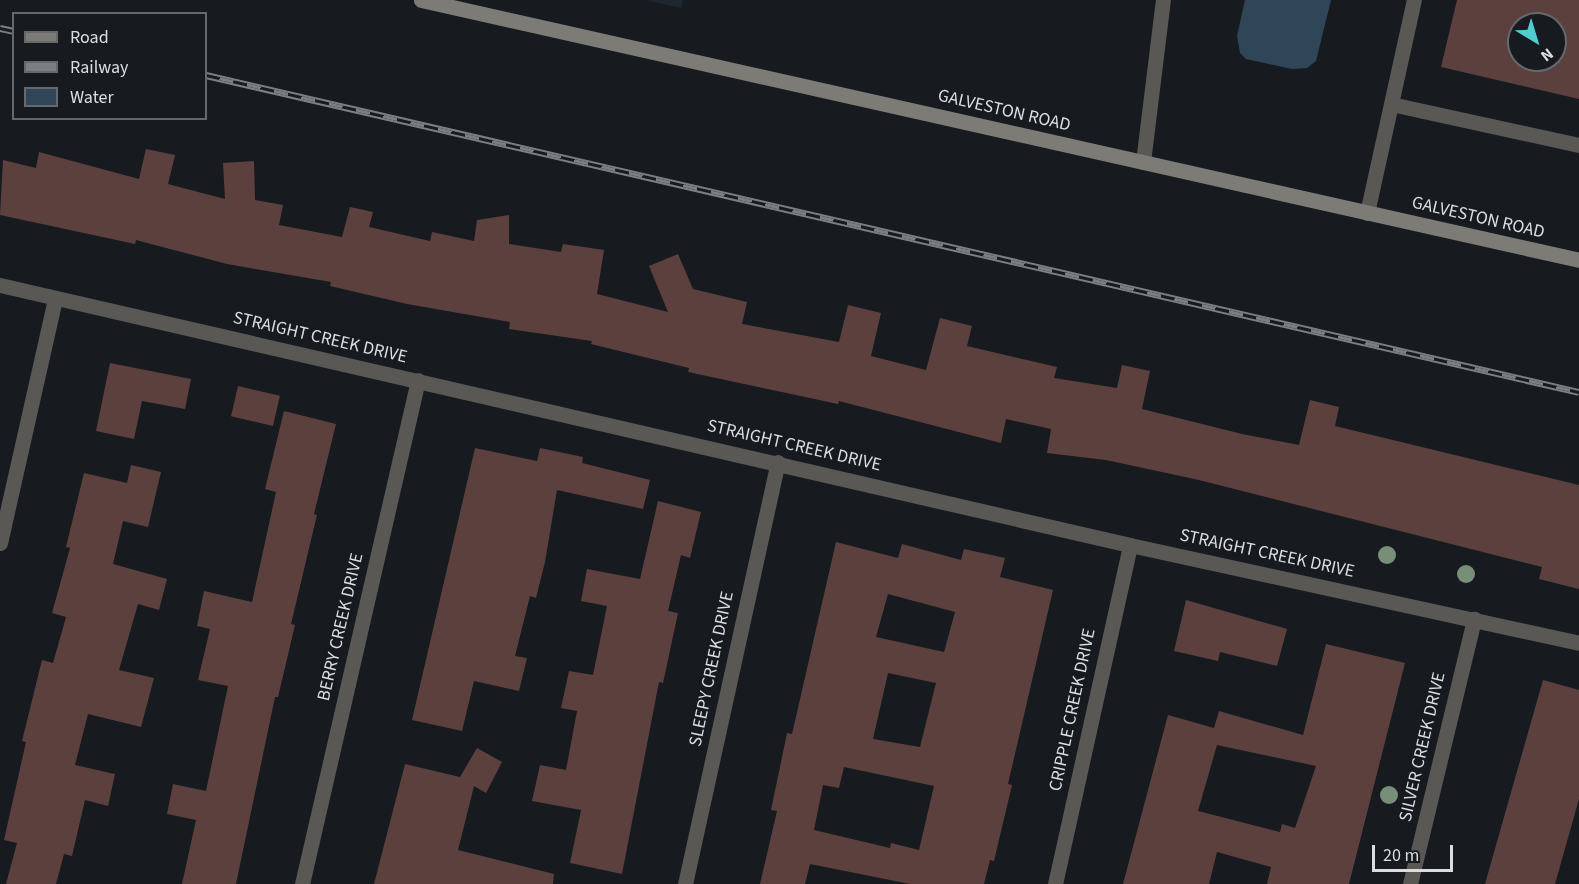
<!DOCTYPE html>
<html>
<head>
<meta charset="utf-8">
<style>
	body { margin:0 }
	#map { position:relative; width:1579px; height:884px; overflow:hidden; background:#171b20; font-family:"Source Sans 3",sans-serif }
	div>[style] { position:absolute }
	.built>* { inset:0; background:#1e262f }
	.water>* { inset:0; background:#2e4657 }
	.building>* { inset:0; background:#5c403d; transform-origin:0 0 }
	.lane>* { height:15px; margin:-7.5px; padding:0 7.5px; transform-origin:7.5px; border-radius:7.5px; background:#595855 }
	.street>* { height:15px; margin:-7.5px; padding:0 7.5px; transform-origin:7.5px; border-radius:7.5px; background:#595855 }
	.secondary>* { height:15px; margin:-7.5px; padding:0 7.5px; transform-origin:7.5px; border-radius:7.5px; background:#7d7b76 }
	.rail>* { height:7px; margin-top:-3.5px; transform-origin:0; background:repeating-linear-gradient(90deg,#171b20 0 14px,#7b7e82 0 28px); box-sizing:border-box; border-block:2px solid #7b7e82 }
	.trees>* { width:18px; height:18px; margin:-9px; border-radius:50%; background:#788e79 }
	span { translate:-50% -50%; white-space:nowrap; text-align:center; line-height:1.15; -webkit-text-stroke:5px #171b20; paint-order:stroke }
	.street-label { font-size:18px; color:#dbdde1 }
	.legend { position:absolute; left:12px; top:12px; width:195px; height:108px; box-sizing:border-box; background:#171b20; border:2px solid #65696d; margin:0; padding:8px 10px; list-style:none; font-size:18px; color:#dbdde1 }
	.legend li { display:flex; align-items:center; gap:12px; height:30px }
	.legend b { width:30px; border:2px solid #65696d }
	.north { position:absolute; left:1507px; top:12px; width:60px; height:60px; box-sizing:border-box; background:#171b20; border:2px solid #65696d; border-radius:50%; rotate:142deg; font-size:16px; font-weight:700; line-height:24px; text-align:center; color:#dbdde1 }
	.north::after { content:''; display:block; margin:auto; width:21px; height:27px; background:#52cdcf; clip-path:polygon(50% 0,100% 100%,50% 72%,0 100%) }
	.scale { position:absolute; left:1372px; top:845px; width:81px; height:27px; box-sizing:border-box; border:3px solid #dbdde1; border-top:0; padding-left:8px; font-size:18px; line-height:21px; white-space:nowrap; color:#dbdde1; -webkit-text-stroke:4px #171b20; paint-order:stroke }
</style>
</head>
<body>
<div id="map">
	<div class="built">
		<i style="clip-path:polygon(645px 0,683px 0,681px 8px)"></i>
	</div>
	<div class="water">
		<i style="clip-path:polygon(1245px 0,1331px 0,1316px 61px,1307px 68px,1292px 69px,1246px 59px,1240px 53px,1237px 36px)"></i>
	</div>
	<div class="building">
		<i style="clip-path:polygon(evenodd,1457px 0,1579px 0,1579px 99px,1441px 67px,1457px 0,1519px 24px,1555px 24px,1555px 60px,1519px 60px,1519px 24px)"></i>
		<i style="clip-path:polygon(146px 149px,175px 155px,168px 184px,225px 199px,223px 163px,254px 161px,255px 200px,283px 205px,279px 225px,342px 237px,350px 207px,373px 212px,369px 227px,430px 241px,432px 232px,474px 241px,477px 220px,509px 215px,509px 244px,561px 252px,563px 244px,604px 250px,597px 294px,668px 312px,649px 266px,678px 254px,693px 289px,747px 302px,742px 324px,839px 342px,848px 305px,881px 313px,871px 356px,926px 370px,940px 318px,972px 326px,967px 346px,1057px 367px,1054px 378px,1117px 388px,1122px 365px,1150px 371px,1142px 409px,1242px 434px,1299px 445px,1310px 400px,1339px 407px,1335px 426px,1579px 485px,1579px 589px,1539px 579px,1542px 567px,1199px 480px,1106px 460px,1047px 453px,1051px 429px,1006px 419px,1001px 443px,839px 401px,838px 404px,688px 372px,689px 368px,591px 344px,592px 341px,509px 329px,510px 322px,407px 304px,330px 286px,331px 282px,227px 264px,136px 240px,135px 244px,0 215px,3px 160px,36px 168px,39px 152px,139px 179px)"></i>
		<i style="clip-path:polygon(110px 363px,191px 379px,185px 409px,142px 401px,134px 439px,96px 431px)"></i>
		<i style="left:238px;top:386px;width:43px;height:31px;rotate:13deg"></i>
		<i style="clip-path:polygon(284px 411px,336px 424px,314px 514px,317px 515px,291px 624px,295px 625px,278px 697px,275px 697px,236px 884px,182px 884px,196px 820px,167px 814px,173px 784px,206px 791px,228px 686px,198px 680px,210px 629px,197px 626px,204px 591px,252px 602px,276px 492px,265px 489px)"></i>
		<i style="clip-path:polygon(475px 448px,537px 461px,540px 448px,583px 457px,582px 463px,650px 480px,643px 509px,557px 490px,545px 562px,536px 598px,530px 596px,515px 656px,527px 658px,519px 691px,474px 681px,462px 731px,412px 720px)"></i>
		<i style="clip-path:polygon(131px 465px,161px 472px,148px 527px,123px 521px,113px 564px,167px 579px,159px 610px,138px 604px,119px 670px,154px 678px,141px 727px,88px 714px,75px 765px,115px 774px,108px 806px,85px 800px,72px 856px,64px 854px,56px 884px,6px 884px,17px 843px,4px 840px,26px 742px,22px 741px,42px 660px,53px 663px,66px 617px,52px 613px,70px 548px,66px 547px,84px 473px,127px 483px)"></i>
		<i style="clip-path:polygon(658px 501px,701px 512px,690px 558px,681px 555px,668px 611px,678px 613px,663px 683px,659px 682px,622px 874px,570px 863px,581px 810px,532px 801px,540px 765px,566px 770px,577px 711px,561px 708px,569px 671px,593px 675px,607px 606px,581px 601px,587px 569px,640px 579px)"></i>
		<i style="clip-path:polygon(evenodd,836px 542px,898px 558px,902px 544px,961px 560px,964px 549px,1005px 558px,1000px 577px,1053px 590px,1008px 784px,1012px 785px,994px 861px,990px 860px,984px 884px,910px 884px,810px 864px,805px 884px,760px 884px,777px 811px,771px 810px,787px 733px,792px 734px,836px 542px,888px 594px,955px 612px,944px 652px,876px 637px,888px 594px,836px 542px,888px 673px,936px 683px,920px 747px,873px 739px,888px 673px,836px 542px,844px 767px,934px 786px,919px 850px,891px 843px,890px 848px,814px 830px,823px 785px,839px 788px,844px 767px)"></i>
		<i style="clip-path:polygon(1186px 600px,1287px 629px,1277px 666px,1220px 652px,1218px 661px,1174px 651px)"></i>
		<i style="clip-path:polygon(evenodd,1326px 644px,1405px 663px,1349px 884px,1267px 884px,1271px 867px,1217px 852px,1209px 884px,1123px 884px,1168px 715px,1214px 728px,1219px 711px,1303px 735px,1326px 644px,1217px 745px,1316px 766px,1295px 828px,1282px 824px,1280px 832px,1198px 811px,1217px 745px)"></i>
		<i style="clip-path:polygon(1543px 680px,1579px 690px,1579px 799px,1555px 884px,1485px 884px)"></i>
		<i style="clip-path:polygon(477px 748px,502px 762px,486px 793px,474px 786px,458px 850px,554px 874px,553px 884px,374px 884px,405px 764px,460px 777px)"></i>
	</div>
	<div class="lane">
		<i style="left:1391px;top:104px;width:192px;rotate:12.3deg"></i>
		<i style="left:1143px;top:162px;width:163px;rotate:-83deg"></i>
		<i style="left:1367px;top:213px;width:218px;rotate:-77.6deg"></i>
	</div>
	<div class="street">
		<i style="left:0;top:285px;width:1160px;rotate:12.96deg"></i>
		<i style="left:1130px;top:545px;width:460px;rotate:12.3deg"></i>
		<i style="left:0;top:543px;width:251px;rotate:-77.3deg"></i>
		<i style="left:302px;top:884px;width:517px;rotate:-77.04deg"></i>
		<i style="left:685px;top:884px;width:432px;rotate:-77.6deg"></i>
		<i style="left:1055px;top:884px;width:347px;rotate:-77.5deg"></i>
		<i style="left:1410px;top:884px;width:273px;rotate:-76.4deg"></i>
	</div>
	<div class="secondary">
		<i style="left:421px;top:0;width:1187px;rotate:12.65deg"></i>
	</div>
	<div class="rail">
		<i style="left:0;top:28px;width:14px;rotate:12deg"></i>
		<i style="left:206px;top:75px;width:1409px;rotate:13deg"></i>
	</div>
	<div class="trees">
		<i style="left:1387px;top:555px"></i>
		<i style="left:1466px;top:574px"></i>
		<i style="left:1389px;top:795px"></i>
	</div>
	<div class="street-label">
		<span style="left:1004px;top:111px;rotate:13deg">GALVESTON ROAD</span>
		<span style="left:1478px;top:218px;rotate:13deg">GALVESTON ROAD</span>
		<span style="left:320px;top:338px;rotate:13deg">STRAIGHT CREEK DRIVE</span>
		<span style="left:794px;top:446px;rotate:13deg">STRAIGHT CREEK DRIVE</span>
		<span style="left:1267px;top:554px;rotate:12deg">STRAIGHT CREEK DRIVE</span>
		<span style="left:341px;top:627px;rotate:-77deg">BERRY CREEK DRIVE</span>
		<span style="left:712px;top:669px;rotate:-78deg">SLEEPY CREEK DRIVE</span>
		<span style="left:1073px;top:710px;rotate:-78deg">CRIPPLE CREEK DRIVE</span>
		<span style="left:1423px;top:747px;rotate:-77deg">SILVER CREEK DRIVE</span>
	</div>
	<ul class="legend">
	<li><b style="height:8px;background:#7d7b76"></b>Road</li>
	<li><b style="height:8px;background:#7b7e82"></b>Railway</li>
	<li><b style="height:16px;background:#2e4657"></b>Water</li>
	</ul>
	<div class="north">N</div>
	<div class="scale">20 m</div>
</div>
</body>
</html>
